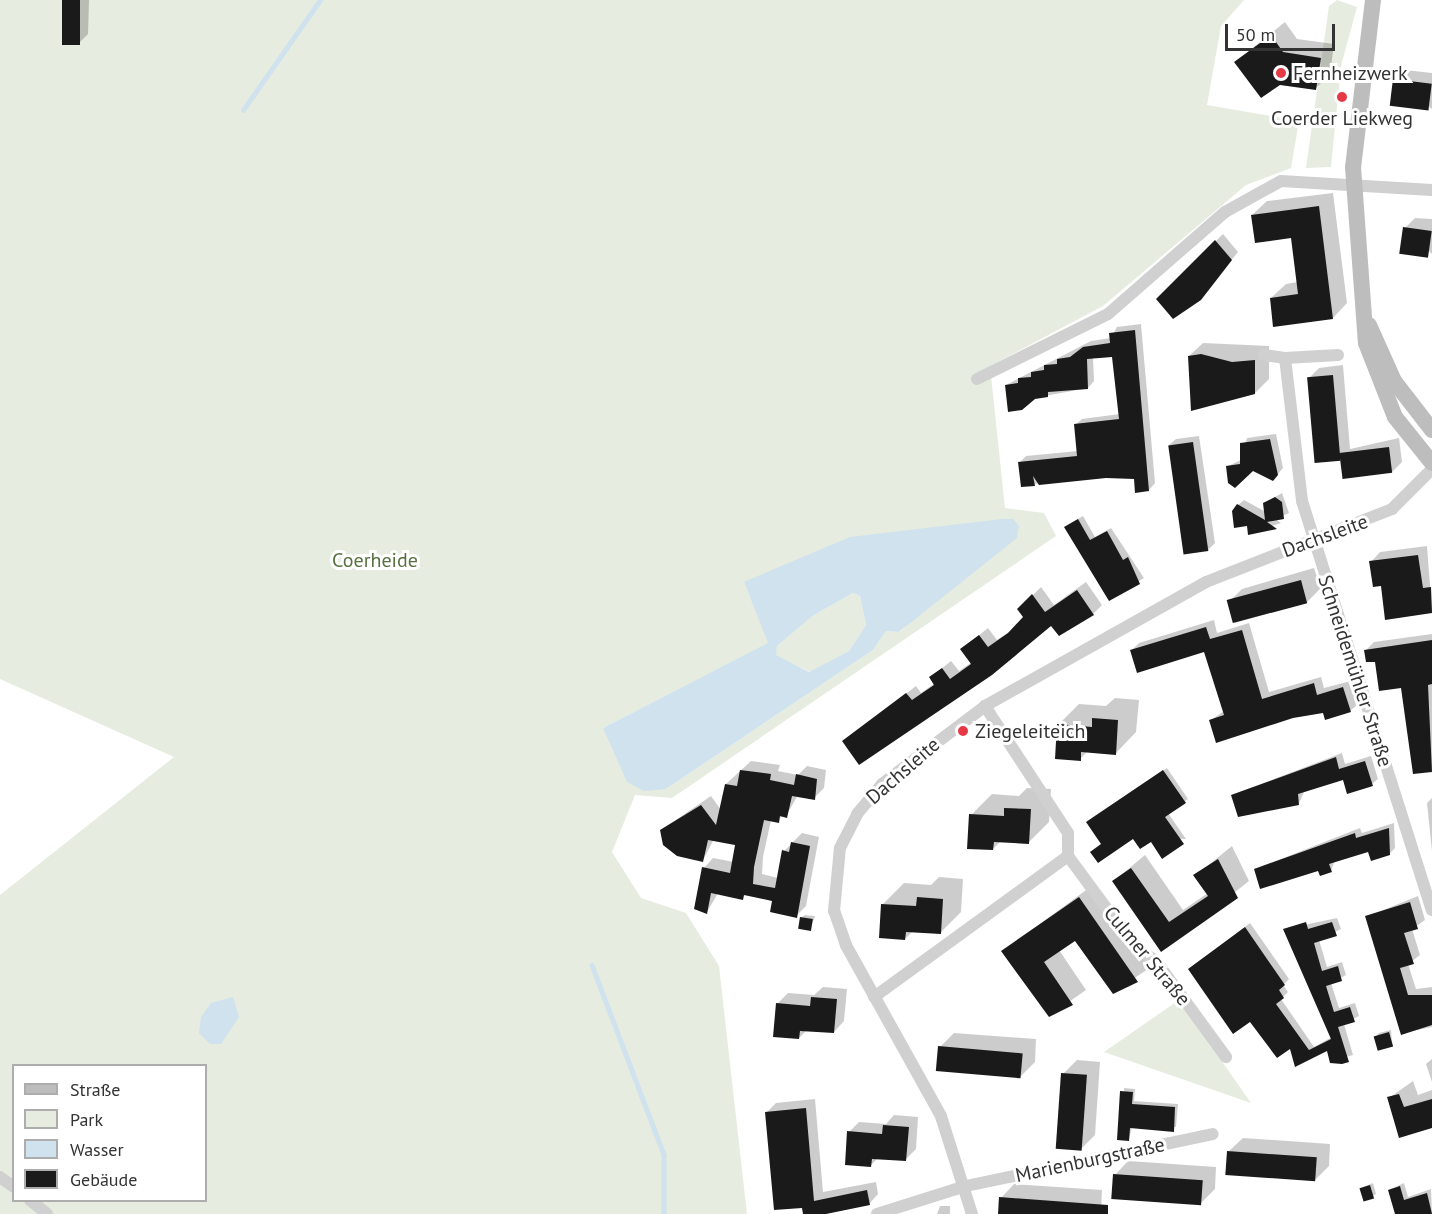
<!DOCTYPE html>
<html>
<head>
<meta charset="utf-8">
<style>
	body { margin:0 }
	#map { position:relative; width:1432px; height:1214px; overflow:hidden; background:#fff; font-family:"PT Sans",sans-serif }
	div>[style] { position:absolute }
	.green>* { inset:0; background:#e6ecdf }
	.water>* { inset:0; background:#cfe2ee }
	.shadow>* { inset:0; background:#0003 }
	.stream>* { height:4.5px; margin:-2.25px; padding:0 2.25px; transform-origin:2.25px; border-radius:2.25px; background:#cfe2ee }
	.building>* { inset:0; background:#1a1a1a; transform-origin:0 0 }
	.street>* { height:12px; margin:-6px; padding:0 6px; transform-origin:6px; border-radius:6px; background:#d0d0d0 }
	.secondary>* { height:16px; margin:-8px; padding:0 8px; transform-origin:8px; border-radius:8px; background:#bdbdbd }
	.dots>* { width:16px; height:16px; translate:-50% -50%; box-sizing:border-box; border:3px solid #fff; border-radius:50% }
	span { translate:-50% -50%; white-space:nowrap; text-align:center; line-height:1.15; -webkit-text-stroke:6px #fff; paint-order:stroke }
	.poi-label { font-size:20px; color:#333 }
	.left { translate:0 -50%; text-align:left }
	.street-label { font-size:20px; color:#333 }
	.park-label { font-size:20px; color:#56703f }
	.legend { position:absolute; left:12px; top:1064px; width:195px; height:138px; box-sizing:border-box; background:#fff; border:2px solid #adadad; margin:0; padding:8px 10px; list-style:none; font-size:18px; color:#333 }
	.legend li { display:flex; align-items:center; gap:12px; height:30px }
	.legend b { width:30px; border:2px solid #adadad }
	.scale { position:absolute; left:1225px; top:24px; width:110px; height:27px; box-sizing:border-box; border:3px solid #333; border-top:0; padding-left:8px; font-size:18px; line-height:21px; white-space:nowrap; color:#333; -webkit-text-stroke:4px #fff; paint-order:stroke }
</style>
</head>
<body>
<div id="map">
	<div class="green">
		<i style="clip-path:polygon(evenodd,0 0,1244px 0,1221px 26px,1207px 105px,1299px 121px,1291px 168px,1246px 185px,1103px 306px,990px 366px,1005px 508px,1044px 513px,1056px 536px,672px 798px,635px 795px,612px 852px,641px 898px,686px 913px,719px 966px,747px 1214px,0 1214px,0 895px,174px 757px,0 679px,0 0,744px 582px,934px 600px,900px 632px,886px 631px,873px 650px,666px 789px,603px 728px,769px 643px,744px 582px,0 0,14px 1066px,206px 1066px,206px 1200px,14px 1200px,14px 1066px)"></i>
		<i style="clip-path:polygon(1337px 0,1357px 7px,1341px 66px,1331px 167px,1306px 168px,1329px 6px)"></i>
		<i style="clip-path:polygon(853px 593px,860px 596px,866px 625px,849px 651px,810px 672px,775px 655px,777px 646px,814px 615px)"></i>
		<i style="clip-path:polygon(1179px 1000px,1251px 1103px,1104px 1052px)"></i>
	</div>
	<div class="water">
		<i style="clip-path:polygon(evenodd,1002px 519px,1013px 519px,1019px 526px,1017px 538px,899px 632px,886px 631px,873px 650px,666px 789px,644px 791px,627px 782px,603px 728px,768px 643px,744px 582px,850px 537px,1002px 519px,853px 593px,860px 596px,866px 625px,849px 651px,809px 672px,776px 655px,777px 646px,814px 615px,853px 593px)"></i>
		<i style="clip-path:polygon(233px 997px,239px 1017px,221px 1044px,210px 1044px,199px 1033px,201px 1017px,211px 1003px)"></i>
	</div>
	<div class="shadow">
		<i style="clip-path:polygon(64px 0,89px 0,88px 34px,78px 44px)"></i>
		<i style="clip-path:polygon(1285px 22px,1297px 39px,1334px 44px,1330px 74px,1316px 88px,1236px 62px)"></i>
		<i style="clip-path:polygon(1405px 70px,1432px 73px,1432px 109px,1395px 80px)"></i>
		<i style="clip-path:polygon(1333px 193px,1347px 303px,1333px 318px,1271px 298px,1286px 284px,1298px 282px,1292px 236px,1252px 215px,1267px 201px)"></i>
		<i style="clip-path:polygon(1415px 218px,1432px 219px,1432px 254px,1405px 228px)"></i>
		<i style="clip-path:polygon(1223px 234px,1238px 252px,1202px 296px,1158px 299px)"></i>
		<i style="clip-path:polygon(1141px 324px,1155px 483px,1149px 490px,1135px 478px,1106px 476px,1034px 484px,1019px 463px,1026px 456px,1078px 451px,1075px 425px,1082px 419px,1120px 414px,1113px 355px,1093px 357px,1094px 381px,1088px 388px,1034px 398px,1006px 385px,1091px 341px,1111px 338px,1117px 327px)"></i>
		<i style="clip-path:polygon(1203px 343px,1269px 346px,1269px 379px,1255px 393px,1189px 356px)"></i>
		<i style="clip-path:polygon(1343px 365px,1350px 449px,1399px 438px,1402px 462px,1392px 472px,1339px 459px,1309px 378px,1319px 368px)"></i>
		<i style="clip-path:polygon(1276px 434px,1283px 468px,1273px 480px,1253px 469px,1228px 466px,1241px 460px,1247px 438px)"></i>
		<i style="clip-path:polygon(1199px 436px,1215px 543px,1208px 550px,1169px 445px,1176px 439px)"></i>
		<i style="clip-path:polygon(1282px 493px,1289px 513px,1275px 519px,1281px 523px,1250px 533px,1238px 505px,1244px 500px,1266px 512px,1265px 503px)"></i>
		<i style="clip-path:polygon(1083px 516px,1095px 537px,1111px 528px,1144px 578px,1109px 599px,1071px 523px)"></i>
		<i style="clip-path:polygon(1427px 546px,1432px 612px,1386px 618px,1382px 585px,1371px 562px,1380px 552px)"></i>
		<i style="clip-path:polygon(1314px 568px,1321px 588px,1307px 602px,1235px 623px,1228px 603px,1242px 589px)"></i>
		<i style="clip-path:polygon(1086px 582px,1102px 605px,1093px 614px,1059px 634px,1052px 624px,844px 741px,916px 686px,921px 693px,935px 683px,931px 677px,951px 661px,959px 671px,972px 662px,962px 649px,988px 628px,997px 640px,1018px 626px,1025px 618px,1019px 609px,1041px 587px,1054px 605px)"></i>
		<i style="clip-path:polygon(1214px 620px,1217px 633px,1249px 623px,1269px 692px,1321px 677px,1324px 688px,1351px 681px,1358px 704px,1350px 711px,1211px 720px,1224px 711px,1205px 650px,1132px 650px,1139px 643px)"></i>
		<i style="clip-path:polygon(1432px 634px,1432px 770px,1414px 773px,1403px 687px,1366px 650px,1374px 642px)"></i>
		<i style="clip-path:polygon(1115px 698px,1139px 700px,1136px 732px,1116px 753px,1088px 751px,1080px 759px,1058px 725px,1079px 704px,1106px 706px)"></i>
		<i style="clip-path:polygon(1342px 753px,1345px 764px,1371px 756px,1378px 779px,1372px 784px,1344px 778px,1304px 792px,1299px 803px,1232px 795px)"></i>
		<i style="clip-path:polygon(751px 761px,780px 765px,778px 771px,798px 775px,807px 766px,826px 770px,824px 788px,814px 798px,798px 795px,786px 816px,771px 820px,763px 857px,762px 874px,778px 878px,784px 851px,802px 833px,819px 837px,806px 906px,796px 916px,774px 900px,746px 894px,742px 898px,718px 893px,707px 912px,704px 868px,713px 858px,734px 862px,737px 844px,714px 839px,703px 860px,661px 830px,711px 796px,721px 810px,726px 784px)"></i>
		<i style="clip-path:polygon(1167px 768px,1188px 799px,1168px 813px,1186px 839px,1133px 837px,1103px 844px,1092px 818px)"></i>
		<i style="clip-path:polygon(1027px 788px,1051px 789px,1049px 822px,1028px 843px,1001px 841px,993px 849px,971px 815px,992px 794px,1019px 796px)"></i>
		<i style="clip-path:polygon(1432px 798px,1432px 851px,1427px 803px)"></i>
		<i style="clip-path:polygon(1394px 823px,1395px 848px,1389px 854px,1369px 850px,1335px 860px,1331px 871px,1255px 869px,1360px 828px,1362px 833px)"></i>
		<i style="clip-path:polygon(1232px 846px,1249px 881px,1162px 950px,1114px 881px,1145px 855px,1183px 910px,1208px 893px,1195px 876px)"></i>
		<i style="clip-path:polygon(939px 877px,963px 879px,961px 912px,940px 933px,913px 931px,905px 939px,883px 904px,904px 883px,931px 885px)"></i>
		<i style="clip-path:polygon(1093px 885px,1151px 967px,1114px 992px,1075px 939px,1059px 950px,1086px 990px,1050px 1015px,1003px 951px)"></i>
		<i style="clip-path:polygon(1418px 896px,1425px 920px,1412px 929px,1420px 955px,1408px 964px,1416px 989px,1432px 987px,1432px 1027px,1402px 1033px,1366px 917px)"></i>
		<i style="clip-path:polygon(805px 915px,815px 916px,810px 930px,802px 917px)"></i>
		<i style="clip-path:polygon(1337px 918px,1341px 929px,1319px 940px,1327px 967px,1342px 962px,1346px 975px,1331px 983px,1339px 1008px,1355px 1003px,1359px 1016px,1344px 1024px,1353px 1055px,1331px 1061px,1328px 1049px,1296px 1065px,1290px 1047px,1251px 1020px,1195px 965px,1250px 923px,1289px 979px,1283px 985px,1288px 992px,1281px 999px,1314px 1047px,1332px 1037px,1285px 929px)"></i>
		<i style="clip-path:polygon(823px 987px,847px 989px,844px 1021px,834px 1032px,807px 1030px,799px 1038px,777px 1004px,788px 993px,814px 995px)"></i>
		<i style="clip-path:polygon(1391px 1030px,1392px 1045px,1376px 1036px,1379px 1033px)"></i>
		<i style="clip-path:polygon(954px 1033px,1036px 1039px,1035px 1062px,1021px 1076px,940px 1047px)"></i>
		<i style="clip-path:polygon(1432px 1059px,1432px 1082px,1426px 1064px)"></i>
		<i style="clip-path:polygon(1077px 1060px,1100px 1062px,1095px 1135px,1081px 1149px,1063px 1074px)"></i>
		<i style="clip-path:polygon(1413px 1081px,1418px 1095px,1432px 1090px,1432px 1127px,1389px 1098px)"></i>
		<i style="clip-path:polygon(1124px 1088px,1135px 1089px,1134px 1101px,1178px 1104px,1176px 1127px,1132px 1127px,1129px 1139px)"></i>
		<i style="clip-path:polygon(815px 1099px,823px 1192px,876px 1182px,878px 1194px,869px 1204px,804px 1214px,767px 1112px,776px 1103px)"></i>
		<i style="clip-path:polygon(894px 1115px,918px 1117px,916px 1149px,905px 1160px,878px 1158px,870px 1166px,849px 1132px,859px 1122px,886px 1124px)"></i>
		<i style="clip-path:polygon(1243px 1138px,1330px 1144px,1329px 1166px,1315px 1180px,1229px 1151px)"></i>
		<i style="clip-path:polygon(1128px 1161px,1216px 1167px,1215px 1189px,1201px 1203px,1115px 1175px)"></i>
		<i style="clip-path:polygon(1373px 1183px,1376px 1194px,1373px 1196px,1361px 1188px)"></i>
		<i style="clip-path:polygon(1404px 1183px,1408px 1197px,1431px 1189px,1432px 1214px,1396px 1214px,1389px 1190px)"></i>
		<i style="clip-path:polygon(1014px 1184px,1102px 1190px,1101px 1213px,999px 1214px,1001px 1198px)"></i>
		<i style="clip-path:polygon(940px 1206px,950px 1206px,950px 1214px,937px 1214px)"></i>
	</div>
	<div class="stream">
		<i style="left:243px;top:110px;width:134px;rotate:-55deg"></i>
		<i style="left:592px;top:965px;width:203px;rotate:69.2deg"></i>
		<i style="left:664px;top:1155px;width:59px;rotate:90deg"></i>
	</div>
	<div class="building">
		<i style="left:62px;top:0;width:18px;height:45px"></i>
		<i style="clip-path:polygon(1271px 35px,1283px 52px,1321px 58px,1316px 90px,1280px 85px,1261px 98px,1234px 62px)"></i>
		<i style="left:1393px;top:79px;width:39px;height:27px;rotate:7deg"></i>
		<i style="clip-path:polygon(1319px 206px,1333px 319px,1273px 327px,1270px 298px,1298px 294px,1291px 238px,1255px 243px,1251px 215px)"></i>
		<i style="left:1403px;top:227px;width:29px;height:27px;rotate:8deg"></i>
		<i style="clip-path:polygon(1215px 240px,1232px 260px,1201px 300px,1173px 319px,1156px 299px)"></i>
		<i style="clip-path:polygon(1135px 330px,1149px 491px,1135px 493px,1134px 479px,1106px 478px,1039px 485px,1033px 476px,1035px 486px,1021px 487px,1018px 462px,1077px 456px,1074px 424px,1119px 419px,1112px 357px,1087px 359px,1088px 389px,1048px 392px,1048px 397px,1035px 399px,1022px 410px,1008px 412px,1005px 385px,1018px 383px,1018px 378px,1031px 377px,1031px 372px,1044px 370px,1044px 365px,1057px 364px,1057px 359px,1070px 357px,1083px 347px,1110px 343px,1109px 333px)"></i>
		<i style="clip-path:polygon(1201px 354px,1232px 362px,1255px 360px,1255px 394px,1191px 411px,1188px 356px)"></i>
		<i style="left:1333px;top:375px;width:86px;height:26px;rotate:85deg"></i>
		<i style="clip-path:polygon(1270px 439px,1278px 475px,1273px 481px,1253px 471px,1235px 488px,1228px 483px,1226px 466px,1240px 464px,1240px 443px)"></i>
		<i style="left:1193px;top:442px;width:110px;height:25px;rotate:82deg"></i>
		<i style="left:1389px;top:447px;width:26px;height:50px;rotate:83deg"></i>
		<i style="clip-path:polygon(1275px 497px,1282px 502px,1284px 519px,1267px 522px,1277px 529px,1248px 535px,1247px 526px,1234px 528px,1232px 511px,1237px 504px,1265px 520px,1263px 503px)"></i>
		<i style="clip-path:polygon(1078px 519px,1090px 540px,1107px 531px,1123px 560px,1128px 557px,1140px 584px,1109px 601px,1064px 527px)"></i>
		<i style="clip-path:polygon(1418px 555px,1423px 588px,1431px 587px,1432px 613px,1385px 620px,1381px 586px,1373px 587px,1369px 561px)"></i>
		<i style="left:1301px;top:580px;width:24px;height:77px;rotate:75deg"></i>
		<i style="clip-path:polygon(1077px 590px,1094px 615px,1059px 636px,1051px 626px,992px 675px,859px 765px,842px 741px,906px 693px,912px 700px,934px 685px,929px 677px,942px 668px,950px 679px,971px 664px,960px 649px,979px 635px,988px 647px,1008px 633px,1023px 617px,1017px 609px,1032px 594px,1045px 612px)"></i>
		<i style="clip-path:polygon(1206px 627px,1210px 639px,1242px 630px,1262px 699px,1314px 683px,1317px 695px,1343px 687px,1351px 712px,1325px 720px,1323px 713px,1293px 718px,1216px 743px,1209px 720px,1224px 715px,1204px 652px,1137px 673px,1130px 650px)"></i>
		<i style="clip-path:polygon(1432px 640px,1432px 684px,1428px 685px,1432px 772px,1413px 774px,1401px 688px,1379px 691px,1375px 662px,1366px 662px,1364px 650px)"></i>
		<i style="clip-path:polygon(1092px 718px,1118px 720px,1116px 755px,1081px 752px,1081px 761px,1055px 759px,1057px 724px,1092px 727px)"></i>
		<i style="clip-path:polygon(1336px 757px,1339px 769px,1365px 761px,1373px 786px,1347px 794px,1343px 780px,1298px 794px,1299px 805px,1238px 817px,1231px 795px)"></i>
		<i style="clip-path:polygon(740px 770px,771px 774px,770px 780px,794px 785px,796px 774px,817px 779px,815px 800px,792px 796px,787px 818px,780px 816px,779px 823px,764px 820px,754px 867px,753px 884px,775px 888px,782px 850px,789px 852px,791px 842px,810px 846px,797px 918px,770px 912px,772px 901px,744px 895px,743px 900px,711px 893px,707px 914px,694px 909px,702px 867px,730px 873px,735px 845px,708px 840px,703px 862px,677px 856px,663px 845px,660px 830px,701px 805px,716px 825px,725px 784px,737px 786px)"></i>
		<i style="clip-path:polygon(1163px 770px,1186px 803px,1165px 817px,1184px 844px,1162px 859px,1151px 842px,1140px 849px,1133px 839px,1098px 863px,1090px 852px,1101px 844px,1086px 822px)"></i>
		<i style="clip-path:polygon(1004px 808px,1031px 809px,1029px 844px,994px 842px,993px 850px,967px 849px,969px 814px,1004px 816px)"></i>
		<i style="clip-path:polygon(1389px 828px,1390px 855px,1371px 861px,1368px 852px,1329px 864px,1332px 872px,1320px 876px,1318px 871px,1260px 889px,1254px 869px,1355px 833px,1356px 838px)"></i>
		<i style="clip-path:polygon(1218px 859px,1238px 898px,1161px 952px,1112px 881px,1131px 868px,1169px 922px,1208px 896px,1193px 875px)"></i>
		<i style="clip-path:polygon(917px 897px,943px 899px,941px 934px,906px 932px,905px 940px,879px 938px,881px 904px,916px 906px)"></i>
		<i style="clip-path:polygon(1079px 897px,1138px 982px,1113px 994px,1075px 941px,1044px 962px,1073px 1005px,1049px 1017px,1001px 951px)"></i>
		<i style="clip-path:polygon(1410px 902px,1418px 929px,1404px 933px,1414px 964px,1400px 968px,1408px 995px,1432px 995px,1432px 1025px,1401px 1035px,1365px 916px)"></i>
		<i style="left:800px;top:917px;width:13px;height:12px;rotate:9deg"></i>
		<i style="clip-path:polygon(1306px 922px,1308px 929px,1332px 922px,1337px 936px,1314px 943px,1322px 971px,1338px 966px,1342px 981px,1326px 986px,1334px 1012px,1350px 1007px,1355px 1022px,1338px 1027px,1349px 1062px,1342px 1064px,1330px 1063px,1327px 1051px,1295px 1067px,1290px 1049px,1277px 1058px,1250px 1022px,1233px 1034px,1188px 969px,1245px 927px,1285px 985px,1279px 990px,1284px 998px,1276px 1004px,1309px 1050px,1331px 1039px,1283px 929px)"></i>
		<i style="clip-path:polygon(811px 997px,837px 999px,834px 1033px,800px 1031px,799px 1039px,773px 1037px,776px 1003px,810px 1006px)"></i>
		<i style="left:1389px;top:1032px;width:15px;height:16px;rotate:74deg"></i>
		<i style="left:938px;top:1046px;width:85px;height:25px;rotate:5deg"></i>
		<i style="left:1061px;top:1073px;width:26px;height:76px;rotate:4deg"></i>
		<i style="clip-path:polygon(1120px 1091px,1133px 1092px,1132px 1104px,1175px 1107px,1174px 1132px,1130px 1128px,1129px 1141px,1117px 1140px)"></i>
		<i style="clip-path:polygon(1399px 1094px,1404px 1107px,1432px 1099px,1432px 1128px,1399px 1138px,1387px 1097px)"></i>
		<i style="clip-path:polygon(806px 1108px,814px 1201px,867px 1190px,870px 1205px,826px 1214px,803px 1214px,802px 1208px,774px 1210px,765px 1112px)"></i>
		<i style="clip-path:polygon(883px 1125px,909px 1127px,906px 1161px,872px 1159px,871px 1167px,845px 1165px,847px 1131px,882px 1134px)"></i>
		<i style="left:1227px;top:1151px;width:90px;height:24px;rotate:4deg"></i>
		<i style="left:1113px;top:1174px;width:90px;height:25px;rotate:4deg"></i>
		<i style="left:1370px;top:1185px;width:14px;height:11px;rotate:73deg"></i>
		<i style="clip-path:polygon(1400px 1186px,1404px 1200px,1427px 1193px,1432px 1214px,1395px 1214px,1388px 1190px)"></i>
		<i style="clip-path:polygon(999px 1197px,1108px 1205px,1108px 1214px,998px 1214px)"></i>
	</div>
	<div class="street">
		<i style="left:1264px;top:355px;width:21px;rotate:8deg"></i>
		<i style="left:1338px;top:355px;width:53px;rotate:176.8deg"></i>
		<i style="left:1285px;top:358px;width:144px;rotate:83.2deg"></i>
		<i style="left:1302px;top:501px;width:429px;rotate:72.4deg"></i>
		<i style="left:977px;top:379px;width:146px;rotate:-26.4deg"></i>
		<i style="left:1108px;top:314px;width:155px;rotate:-41.1deg"></i>
		<i style="left:1225px;top:212px;width:64px;rotate:-29deg"></i>
		<i style="left:1281px;top:181px;width:151px;rotate:3.4deg"></i>
		<i style="left:1068px;top:856px;width:113px;rotate:53.6deg"></i>
		<i style="left:1135px;top:947px;width:25px;rotate:34deg"></i>
		<i style="left:1156px;top:961px;width:119px;rotate:53.9deg"></i>
		<i style="left:874px;top:997px;width:240px;rotate:-36deg"></i>
		<i style="left:1068px;top:856px;width:23px;rotate:-90deg"></i>
		<i style="left:1068px;top:833px;width:152px;rotate:-123.2deg"></i>
		<i style="left:0;top:1177px;width:17px;rotate:36deg"></i>
		<i style="left:30px;top:1200px;width:22px;rotate:39deg"></i>
		<i style="left:877px;top:1214px;width:93px;rotate:-17.5deg"></i>
		<i style="left:966px;top:1186px;width:252px;rotate:-11.9deg"></i>
		<i style="left:972px;top:1214px;width:103px;rotate:-107.6deg"></i>
		<i style="left:941px;top:1116px;width:196px;rotate:-119.1deg"></i>
		<i style="left:846px;top:945px;width:36px;rotate:-109deg"></i>
		<i style="left:834px;top:911px;width:63px;rotate:-84.6deg"></i>
		<i style="left:840px;top:848px;width:38px;rotate:-63deg"></i>
		<i style="left:857px;top:814px;width:39px;rotate:-50deg"></i>
		<i style="left:882px;top:784px;width:129px;rotate:-37.1deg"></i>
		<i style="left:985px;top:706px;width:253px;rotate:-29.3deg"></i>
		<i style="left:1206px;top:582px;width:200px;rotate:-21.4deg"></i>
		<i style="left:1392px;top:509px;width:57px;rotate:-45deg"></i>
	</div>
	<div class="secondary">
		<i style="left:1373px;top:0;width:168px;rotate:96.8deg"></i>
		<i style="left:1353px;top:167px;width:176px;rotate:85.8deg"></i>
		<i style="left:1366px;top:343px;width:79px;rotate:68.6deg"></i>
		<i style="left:1395px;top:417px;width:59px;rotate:51.2deg"></i>
		<i style="left:1369px;top:325px;width:61px;rotate:65.9deg"></i>
		<i style="left:1394px;top:381px;width:62px;rotate:52.2deg"></i>
	</div>
	<div class="dots">
		<i style="left:1281px;top:73px;background:#e63946"></i>
		<i style="left:1342px;top:97px;background:#e63946"></i>
		<i style="left:963px;top:731px;background:#e63946"></i>
	</div>
	<div class="poi-label">
		<span class="left" style="left:1293px;top:73px">Fernheizwerk</span>
		<span style="left:1342px;top:118px">Coerder Liekweg</span>
		<span class="left" style="left:975px;top:731px">Ziegeleiteich</span>
	</div>
	<div class="street-label">
		<span style="left:1325px;top:536px;rotate:-20deg">Dachsleite</span>
		<span style="left:1355px;top:671px;rotate:72deg">Schneidemühler Straße</span>
		<span style="left:903px;top:771px;rotate:-41deg">Dachsleite</span>
		<span style="left:1147px;top:956px;rotate:50deg">Culmer Straße</span>
		<span style="left:1090px;top:1160px;rotate:-12deg">Marienburgstraße</span>
	</div>
	<div class="park-label">
		<span style="left:375px;top:560px">Coerheide</span>
	</div>
	<ul class="legend">
	<li><b style="height:8px;background:#bdbdbd"></b>Straße</li>
	<li><b style="height:16px;background:#e6ecdf"></b>Park</li>
	<li><b style="height:16px;background:#cfe2ee"></b>Wasser</li>
	<li><b style="height:16px;background:#1a1a1a"></b>Gebäude</li>
	</ul>
	<div class="scale">50 m</div>
</div>
</body>
</html>
